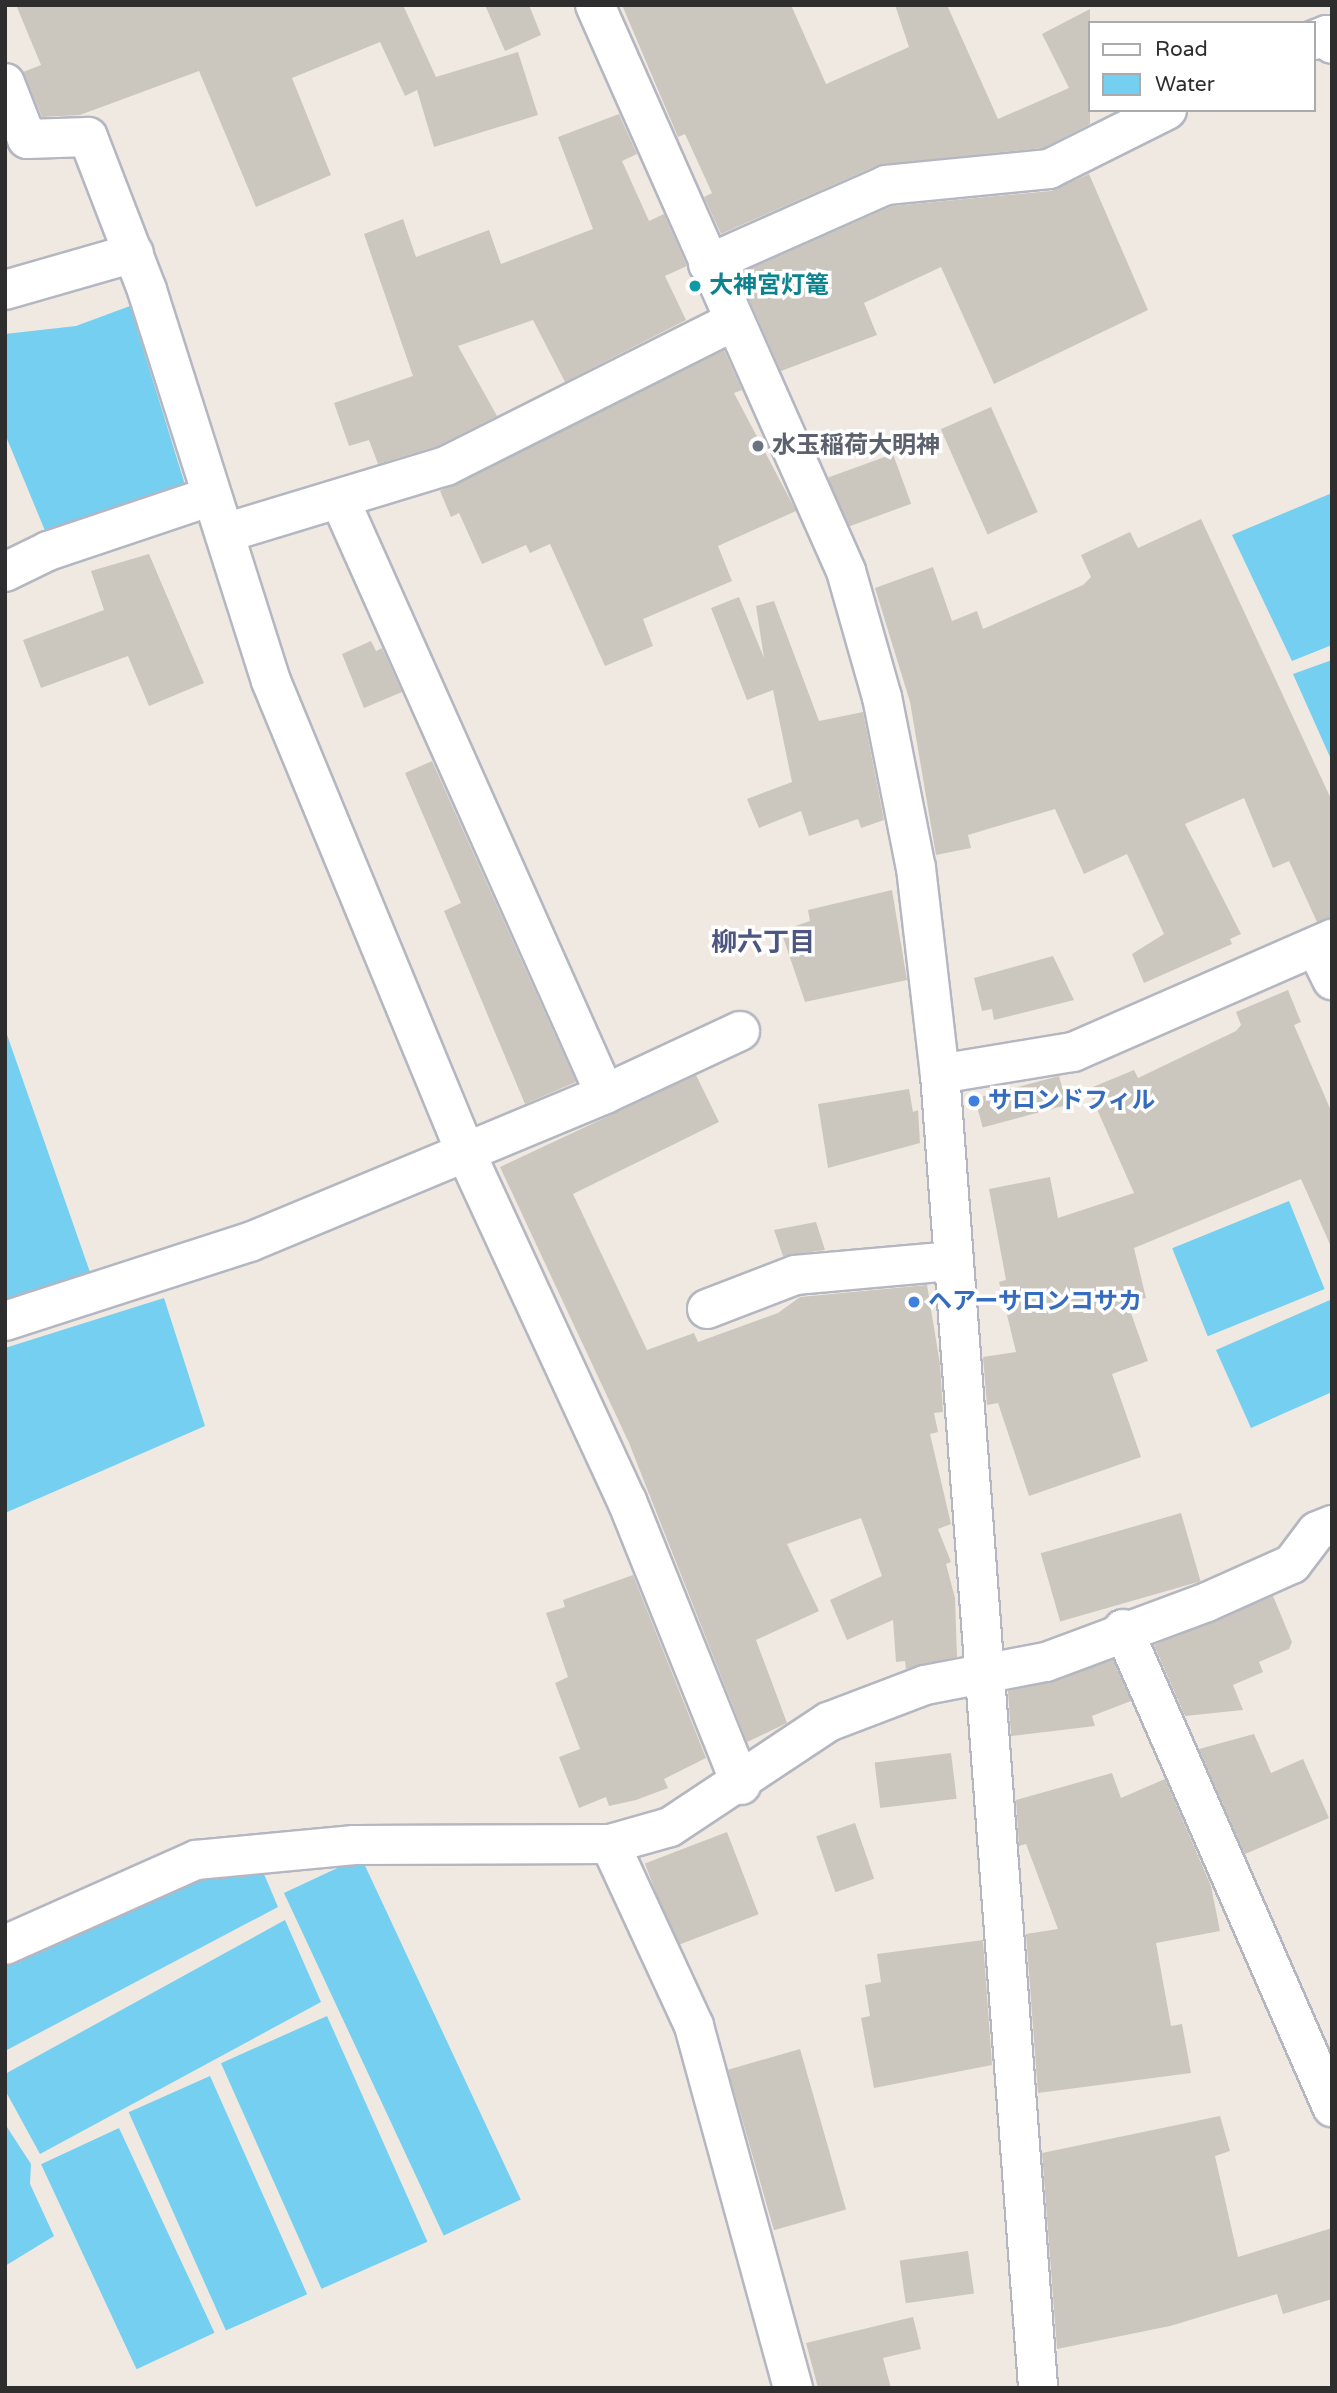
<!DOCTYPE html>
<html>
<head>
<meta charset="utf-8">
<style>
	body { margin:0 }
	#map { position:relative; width:1337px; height:2393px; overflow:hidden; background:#efe9e1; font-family:"Varela Round","Noto Sans JP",sans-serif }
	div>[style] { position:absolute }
	.water>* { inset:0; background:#75cff0; transform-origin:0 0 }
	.building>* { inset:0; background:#cbc7bf; transform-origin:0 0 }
	.roads { filter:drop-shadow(2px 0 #b4b7c1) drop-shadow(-2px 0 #b4b7c1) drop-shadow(0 2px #b4b7c1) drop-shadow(0 -2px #b4b7c1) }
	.minor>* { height:38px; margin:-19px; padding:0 19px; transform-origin:19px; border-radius:19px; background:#fff }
	.dots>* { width:19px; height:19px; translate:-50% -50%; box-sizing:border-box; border:4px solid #fff; border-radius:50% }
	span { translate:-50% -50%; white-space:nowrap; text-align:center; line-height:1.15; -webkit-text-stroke:7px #fff; paint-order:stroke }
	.culture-label { font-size:24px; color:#0d838f; font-weight:700 }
	.left { translate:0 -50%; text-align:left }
	.worship-label { font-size:24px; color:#5b616d; font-weight:700 }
	.shop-label { font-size:24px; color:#366cbe; font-weight:700 }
	.neighbourhood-label { font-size:26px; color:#4d5680; font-weight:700 }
	.frame { position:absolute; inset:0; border:7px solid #2e2e2e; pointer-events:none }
	.legend { position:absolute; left:1088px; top:21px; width:228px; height:91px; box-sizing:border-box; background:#fff; border:2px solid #ababab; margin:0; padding:9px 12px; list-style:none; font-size:21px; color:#2e2e2e }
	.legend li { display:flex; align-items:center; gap:14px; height:35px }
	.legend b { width:35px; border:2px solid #ababab }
</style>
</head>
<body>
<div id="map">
	<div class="water">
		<i style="clip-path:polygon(130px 306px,186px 488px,46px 533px,5px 434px,5px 334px,76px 326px)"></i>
		<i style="clip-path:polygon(1332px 493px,1332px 645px,1292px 661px,1232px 535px)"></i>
		<i style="clip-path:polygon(1332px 660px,1332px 756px,1330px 757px,1293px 674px)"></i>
		<i style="clip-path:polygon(5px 1029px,91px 1275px,5px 1302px)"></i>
		<i style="left:1289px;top:1201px;width:95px;height:126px;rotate:68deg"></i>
		<i style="clip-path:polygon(164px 1298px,205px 1426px,5px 1513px,5px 1348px)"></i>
		<i style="clip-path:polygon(1330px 1300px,1332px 1392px,1251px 1428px,1216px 1350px)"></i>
		<i style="left:361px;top:1857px;width:378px;height:85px;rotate:65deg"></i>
		<i style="clip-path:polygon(261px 1867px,278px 1907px,5px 2051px,5px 1962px,100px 1915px,225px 1870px)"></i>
		<i style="clip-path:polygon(285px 1920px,321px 2002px,40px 2154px,5px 2090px,5px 2074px)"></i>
		<i style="left:327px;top:2016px;width:247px;height:116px;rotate:66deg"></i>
		<i style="left:210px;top:2076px;width:239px;height:89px;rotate:66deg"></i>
		<i style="clip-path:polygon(5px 2124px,31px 2164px,30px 2184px,54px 2236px,5px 2266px)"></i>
		<i style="left:119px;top:2128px;width:226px;height:86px;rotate:65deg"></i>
	</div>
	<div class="building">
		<i style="clip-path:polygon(16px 5px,403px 5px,436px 77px,518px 52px,538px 115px,434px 147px,417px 90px,405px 96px,380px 42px,292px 78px,331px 175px,256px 207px,199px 71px,80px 115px,42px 117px,23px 72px,41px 65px)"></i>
		<i style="clip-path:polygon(485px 5px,529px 5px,541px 35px,505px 51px)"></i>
		<i style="clip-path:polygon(622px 5px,791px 5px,826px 84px,909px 47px,895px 5px,947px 5px,998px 119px,1069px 88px,1042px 34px,1090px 9px,1090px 124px,1043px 148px,878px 165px,721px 234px,704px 197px,712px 193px,685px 134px,678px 137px)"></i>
		<i style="clip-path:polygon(619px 114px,637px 154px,622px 161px,649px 221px,664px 214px,687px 266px,665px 276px,686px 320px,565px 382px,533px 320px,458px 346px,497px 416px,438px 446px,378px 464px,369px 440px,349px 446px,334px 403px,413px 376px,364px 234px,403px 219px,416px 257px,489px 230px,501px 264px,593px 229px,558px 137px)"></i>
		<i style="clip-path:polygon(1089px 174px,1148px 310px,994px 384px,941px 267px,864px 303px,877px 335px,781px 371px,738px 274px,892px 206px,1051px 191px)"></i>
		<i style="clip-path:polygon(724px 350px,742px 390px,734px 393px,796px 511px,718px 546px,732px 581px,643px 619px,653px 646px,605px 666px,550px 544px,530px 553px,526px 545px,482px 564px,459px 513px,451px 517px,440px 491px)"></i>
		<i style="left:991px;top:407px;width:115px;height:55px;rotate:66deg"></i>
		<i style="left:893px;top:454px;width:53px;height:69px;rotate:70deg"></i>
		<i style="clip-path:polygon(1201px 519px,1332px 801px,1332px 918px,1317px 922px,1289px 861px,1273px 868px,1244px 798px,1185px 824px,1241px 934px,1230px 939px,1232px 944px,1144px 983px,1132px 954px,1164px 934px,1127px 854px,1084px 874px,1055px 809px,968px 835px,971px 848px,936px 855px,910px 702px,875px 588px,933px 567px,952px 621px,977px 611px,983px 629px,1083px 585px,1091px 577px,1081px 555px,1130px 532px,1138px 548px)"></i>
		<i style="clip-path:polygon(149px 554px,204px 683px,149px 706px,128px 656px,41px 688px,23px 640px,104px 610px,91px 571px)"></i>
		<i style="clip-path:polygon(739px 597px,764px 658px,756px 606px,774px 601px,819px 721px,863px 712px,884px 820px,861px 828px,858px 819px,809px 836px,801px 811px,759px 828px,747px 799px,792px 782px,773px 690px,747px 700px,711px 608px)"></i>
		<i style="clip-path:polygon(371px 641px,376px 651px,382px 648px,402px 692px,364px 708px,342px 654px)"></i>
		<i style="clip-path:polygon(432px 761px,576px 1082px,525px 1104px,444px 911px,461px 903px,405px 773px)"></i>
		<i style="clip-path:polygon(892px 890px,907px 980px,805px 1002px,781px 931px,810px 921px,808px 910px)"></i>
		<i style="clip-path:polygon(1053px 956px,1074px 1000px,994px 1020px,992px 1009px,982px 1011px,974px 978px)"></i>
		<i style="clip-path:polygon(1288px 990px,1301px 1022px,1294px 1025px,1332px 1113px,1332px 1249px,1301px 1179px,1134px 1248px,1146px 1298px,1127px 1302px,1148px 1361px,1112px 1374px,1141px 1457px,1029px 1496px,998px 1403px,987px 1405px,983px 1357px,1016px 1352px,999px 1282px,1006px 1280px,989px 1189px,1050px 1177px,1058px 1218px,1134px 1193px,1088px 1089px,1134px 1070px,1138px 1078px,1236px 1031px,1241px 1025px,1236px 1012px)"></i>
		<i style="clip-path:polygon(696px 1075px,719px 1122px,573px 1194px,647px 1350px,694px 1333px,698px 1342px,778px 1313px,800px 1297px,927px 1285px,940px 1364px,943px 1412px,934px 1413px,938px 1432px,930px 1434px,951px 1524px,938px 1529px,951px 1562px,946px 1564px,955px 1598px,957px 1657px,906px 1669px,905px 1661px,896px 1662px,893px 1620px,847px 1640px,830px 1600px,882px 1576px,861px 1518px,787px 1544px,819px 1611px,756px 1640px,787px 1723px,747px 1742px,629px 1443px,500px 1167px)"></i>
		<i style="left:1059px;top:1076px;width:30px;height:87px;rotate:75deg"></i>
		<i style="clip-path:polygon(909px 1089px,913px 1112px,918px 1110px,920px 1143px,828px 1168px,818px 1104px)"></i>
		<i style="clip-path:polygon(816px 1222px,825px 1250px,783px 1256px,774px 1230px)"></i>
		<i style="left:1181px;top:1513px;width:71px;height:146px;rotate:74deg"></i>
		<i style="clip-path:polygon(633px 1575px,706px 1758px,664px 1779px,668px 1788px,636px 1800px,609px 1806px,606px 1797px,579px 1808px,559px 1757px,580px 1749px,555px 1683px,568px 1677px,546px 1613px,565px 1607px,563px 1600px)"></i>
		<i style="clip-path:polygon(1273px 1596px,1292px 1642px,1289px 1649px,1259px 1662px,1263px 1672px,1233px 1685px,1243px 1710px,1185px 1716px,1154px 1645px)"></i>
		<i style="clip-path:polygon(1113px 1660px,1131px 1701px,1092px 1716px,1095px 1726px,1011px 1736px,1008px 1691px)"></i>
		<i style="clip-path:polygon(1254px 1734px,1271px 1773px,1303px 1759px,1329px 1818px,1245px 1854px,1199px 1749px)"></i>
		<i style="left:951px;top:1753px;width:46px;height:77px;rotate:83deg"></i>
		<i style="clip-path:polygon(1112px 1773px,1121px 1798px,1165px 1779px,1211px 1886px,1220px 1931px,1156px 1943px,1171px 2026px,1182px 2024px,1191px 2073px,1038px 2093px,1026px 1934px,1058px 1929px,1026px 1844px,1019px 1846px,1016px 1800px)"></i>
		<i style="left:855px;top:1823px;width:59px;height:41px;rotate:71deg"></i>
		<i style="left:727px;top:1832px;width:88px;height:88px;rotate:69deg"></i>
		<i style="clip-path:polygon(983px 1940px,992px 2065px,874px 2088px,861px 2018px,870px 2016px,865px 1985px,881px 1982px,877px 1954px)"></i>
		<i style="left:800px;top:2049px;width:167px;height:75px;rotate:74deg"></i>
		<i style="clip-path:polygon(1220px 2116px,1230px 2151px,1215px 2156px,1238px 2257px,1332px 2228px,1332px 2299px,1283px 2314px,1277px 2294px,1170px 2326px,1057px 2349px,1042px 2153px)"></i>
		<i style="left:968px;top:2251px;width:43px;height:69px;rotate:82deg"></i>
		<i style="clip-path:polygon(913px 2317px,921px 2349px,883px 2358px,891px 2388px,818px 2388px,806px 2343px)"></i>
	</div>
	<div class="roads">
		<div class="minor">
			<i style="left:595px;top:5px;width:619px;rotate:66.08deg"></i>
			<i style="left:846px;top:571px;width:131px;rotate:74.1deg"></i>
			<i style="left:882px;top:697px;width:174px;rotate:78.8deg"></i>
			<i style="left:916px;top:868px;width:207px;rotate:83.4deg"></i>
			<i style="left:940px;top:1074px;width:1318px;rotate:85.73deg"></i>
			<i style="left:1314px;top:40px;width:14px;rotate:-21deg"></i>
			<i style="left:1327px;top:35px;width:10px;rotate:61deg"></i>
			<i style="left:5px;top:83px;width:60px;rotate:68.6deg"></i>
			<i style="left:27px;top:139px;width:61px;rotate:-1.9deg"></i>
			<i style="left:88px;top:137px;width:164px;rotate:68.9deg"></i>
			<i style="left:147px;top:290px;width:410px;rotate:72.4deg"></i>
			<i style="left:271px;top:681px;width:508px;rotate:67.57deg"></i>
			<i style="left:465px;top:1151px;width:386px;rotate:65.2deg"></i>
			<i style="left:627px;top:1501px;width:306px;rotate:68.1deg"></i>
			<i style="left:708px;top:264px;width:195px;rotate:-23.9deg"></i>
			<i style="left:886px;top:185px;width:164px;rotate:-5.6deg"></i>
			<i style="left:1049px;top:169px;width:132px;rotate:-26.6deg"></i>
			<i style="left:5px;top:290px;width:134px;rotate:-16deg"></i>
			<i style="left:340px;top:500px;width:650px;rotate:65.96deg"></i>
			<i style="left:225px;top:533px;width:231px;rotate:-16.9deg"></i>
			<i style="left:446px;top:466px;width:322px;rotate:-26.7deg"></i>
			<i style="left:5px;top:572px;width:48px;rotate:-26deg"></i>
			<i style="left:48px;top:551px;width:172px;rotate:-18.6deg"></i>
			<i style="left:1316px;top:947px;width:37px;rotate:64deg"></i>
			<i style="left:940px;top:1074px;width:135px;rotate:-9.4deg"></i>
			<i style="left:1073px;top:1052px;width:283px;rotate:-23.6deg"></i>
			<i style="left:707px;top:1309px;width:94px;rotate:-21.1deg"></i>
			<i style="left:795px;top:1275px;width:159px;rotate:-5.1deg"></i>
			<i style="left:5px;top:1321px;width:257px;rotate:-17.9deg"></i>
			<i style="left:250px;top:1242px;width:385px;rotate:-22.6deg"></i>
			<i style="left:605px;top:1094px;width:149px;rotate:-25deg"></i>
			<i style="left:1123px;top:1629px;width:522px;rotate:66.38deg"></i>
			<i style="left:610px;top:1844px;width:200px;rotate:65.2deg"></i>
			<i style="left:694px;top:2026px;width:375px;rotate:74.7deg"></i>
			<i style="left:5px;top:1945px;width:209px;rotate:-24deg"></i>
			<i style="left:196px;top:1860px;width:159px;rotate:-5.4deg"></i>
			<i style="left:354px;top:1845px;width:256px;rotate:-0.2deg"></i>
			<i style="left:610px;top:1844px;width:62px;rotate:-15.8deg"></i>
			<i style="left:670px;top:1827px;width:190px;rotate:-33.6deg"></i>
			<i style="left:828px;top:1722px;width:104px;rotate:-20.9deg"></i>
			<i style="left:925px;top:1685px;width:123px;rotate:-10.8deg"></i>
			<i style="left:1046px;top:1662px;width:172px;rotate:-20.4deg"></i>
			<i style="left:1207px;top:1602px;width:93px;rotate:-24.1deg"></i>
			<i style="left:1292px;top:1564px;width:41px;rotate:-52.9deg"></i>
			<i style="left:1317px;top:1531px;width:16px;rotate:-22deg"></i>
		</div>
	</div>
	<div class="dots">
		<i style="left:695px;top:286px;background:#0f9aa8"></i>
		<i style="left:758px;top:446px;background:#6b7280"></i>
		<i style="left:974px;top:1101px;background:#3f7fe0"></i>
		<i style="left:914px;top:1302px;background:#3f7fe0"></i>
	</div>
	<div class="culture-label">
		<span class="left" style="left:709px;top:286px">大神宮灯篭</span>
	</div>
	<div class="worship-label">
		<span class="left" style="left:772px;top:446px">水玉稲荷大明神</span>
	</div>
	<div class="shop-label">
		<span class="left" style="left:988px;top:1101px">サロンドフィル</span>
		<span class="left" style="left:928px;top:1302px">ヘアーサロンコサカ</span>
	</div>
	<div class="neighbourhood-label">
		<span style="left:763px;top:943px">柳六丁目</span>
	</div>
	<div class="frame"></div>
	<ul class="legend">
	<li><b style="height:9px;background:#fff"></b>Road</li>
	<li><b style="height:19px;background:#75cff0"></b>Water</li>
	</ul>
</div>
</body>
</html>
